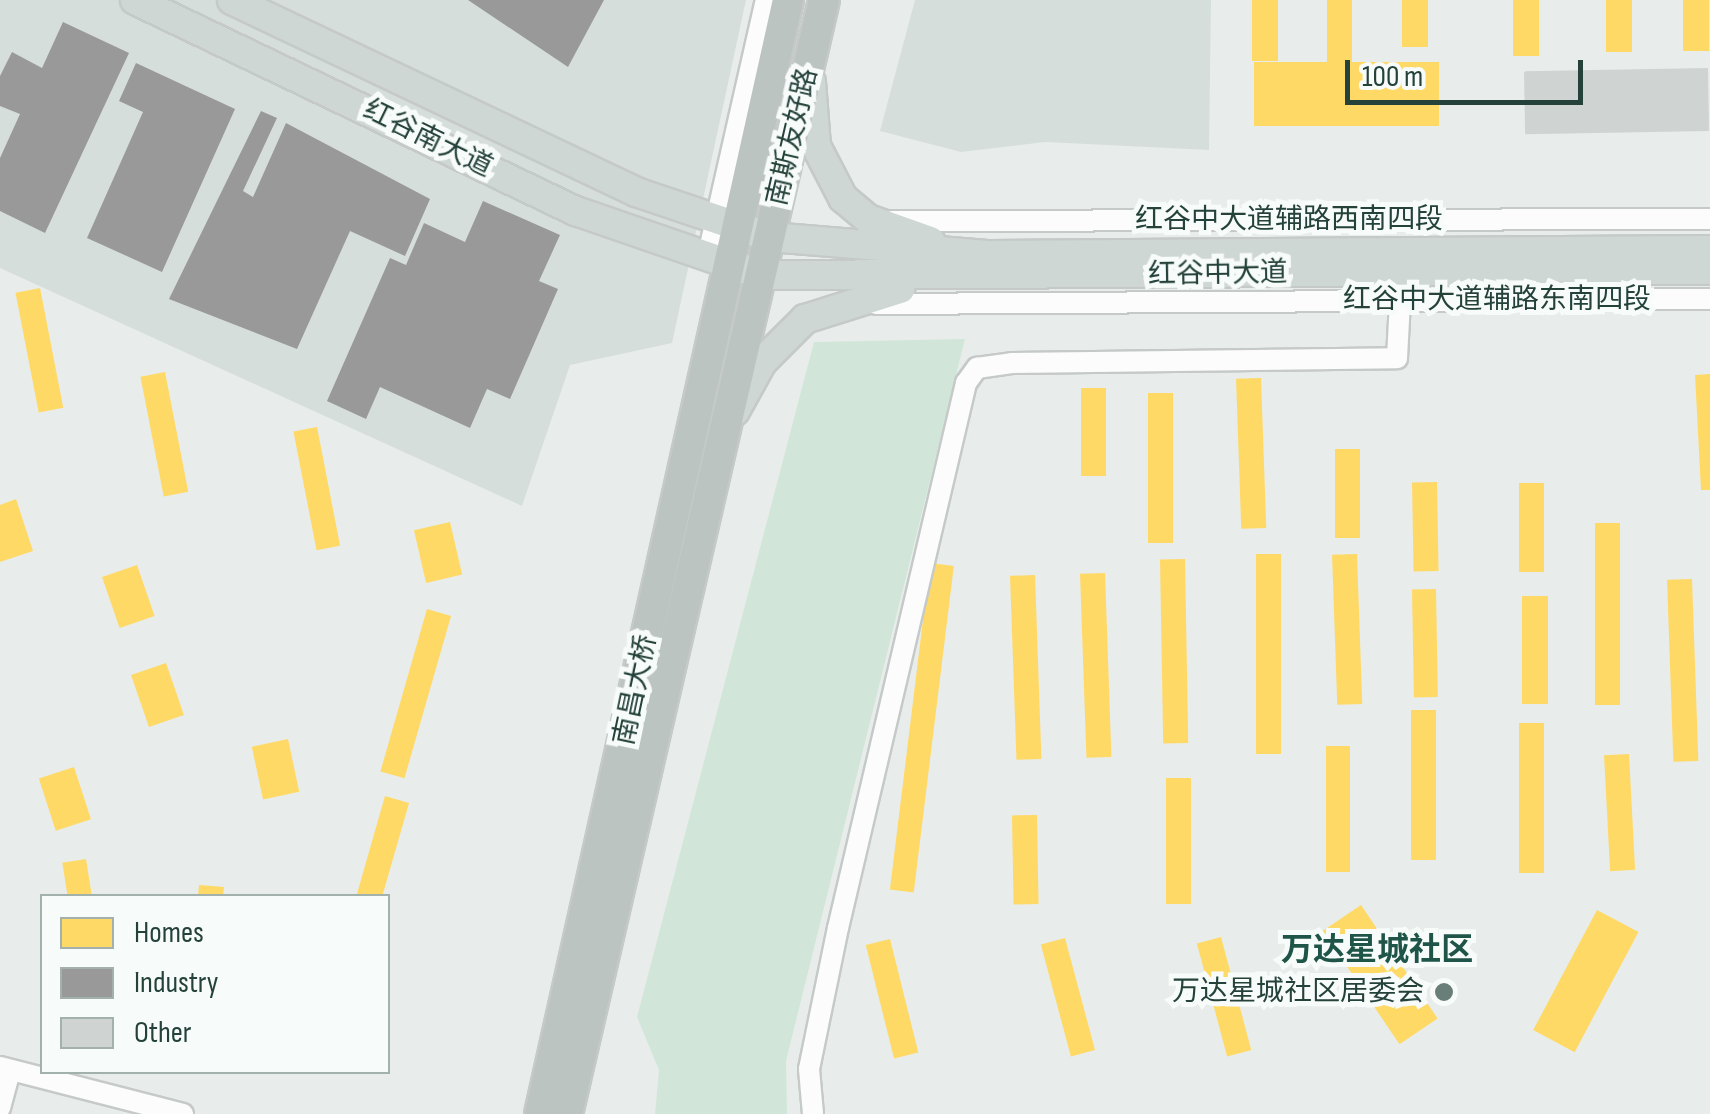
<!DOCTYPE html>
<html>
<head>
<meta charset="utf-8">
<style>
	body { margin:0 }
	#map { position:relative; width:1710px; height:1114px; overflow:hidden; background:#e8edeb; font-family:"Sofia Sans Condensed","Noto Sans SC",sans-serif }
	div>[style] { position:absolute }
	.built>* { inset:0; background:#d6dedb }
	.green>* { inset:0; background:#d1e6d8 }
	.homes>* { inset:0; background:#ffd966; transform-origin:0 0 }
	.industry>* { inset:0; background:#999 }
	.building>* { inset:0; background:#cfd4d2; transform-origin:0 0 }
	.roads { filter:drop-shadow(2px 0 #c5cac8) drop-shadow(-2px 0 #c5cac8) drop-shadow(0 2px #c5cac8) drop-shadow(0 -2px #c5cac8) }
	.minor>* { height:20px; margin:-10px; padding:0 10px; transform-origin:10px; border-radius:10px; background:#fcfcfc }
	.major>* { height:28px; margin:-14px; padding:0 14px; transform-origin:14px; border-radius:14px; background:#cfd7d5 }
	.highway>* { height:30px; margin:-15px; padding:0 15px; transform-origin:15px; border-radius:15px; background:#bcc4c2 }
	.dots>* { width:28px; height:28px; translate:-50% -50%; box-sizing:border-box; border:5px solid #f7fbf9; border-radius:50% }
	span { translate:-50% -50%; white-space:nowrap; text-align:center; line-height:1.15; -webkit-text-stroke:10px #f7fbf9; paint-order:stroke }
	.street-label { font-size:28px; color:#24423a }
	.poi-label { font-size:28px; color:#24423a }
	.right { translate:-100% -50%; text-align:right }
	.quarter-label { font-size:32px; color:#1f5548; font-weight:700 }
	.legend { position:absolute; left:40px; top:894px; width:350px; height:180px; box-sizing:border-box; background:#f7fbf9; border:2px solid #a3b1ad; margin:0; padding:12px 18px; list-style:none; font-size:30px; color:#24423a }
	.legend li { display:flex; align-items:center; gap:20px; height:50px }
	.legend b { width:50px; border:2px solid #a3b1ad }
	.scale { position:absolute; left:1345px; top:60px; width:238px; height:45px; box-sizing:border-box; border:5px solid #24423a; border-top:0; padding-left:12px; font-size:30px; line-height:35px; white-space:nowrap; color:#24423a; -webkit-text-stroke:8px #f7fbf9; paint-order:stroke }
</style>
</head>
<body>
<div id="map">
	<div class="built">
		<i style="clip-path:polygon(0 0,746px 0,672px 343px,570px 365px,522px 506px,0 268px)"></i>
		<i style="clip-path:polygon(915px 0,1211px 0,1209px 150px,1045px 142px,961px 152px,880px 131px)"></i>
	</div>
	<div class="green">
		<i style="clip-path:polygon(965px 339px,786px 1061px,787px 1114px,655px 1114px,659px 1070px,637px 1017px,814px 342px)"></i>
	</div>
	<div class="homes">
		<i style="left:1252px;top:0;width:26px;height:61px"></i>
		<i style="left:1327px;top:0;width:25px;height:62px"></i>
		<i style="left:1402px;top:0;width:26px;height:47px"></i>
		<i style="left:1513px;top:0;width:26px;height:56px"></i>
		<i style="left:1606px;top:0;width:26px;height:52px"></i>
		<i style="left:1683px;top:0;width:26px;height:51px"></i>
		<i style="left:1439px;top:62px;width:64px;height:185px;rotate:90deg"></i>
		<i style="left:40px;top:288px;width:122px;height:25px;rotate:79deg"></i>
		<i style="left:165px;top:372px;width:122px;height:25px;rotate:79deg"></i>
		<i style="clip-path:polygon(1710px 374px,1710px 490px,1701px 490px,1695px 375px)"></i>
		<i style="left:1261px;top:378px;width:150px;height:25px;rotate:88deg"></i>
		<i style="left:1081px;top:388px;width:25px;height:88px"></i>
		<i style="left:1148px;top:393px;width:25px;height:150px"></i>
		<i style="left:317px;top:427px;width:121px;height:24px;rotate:79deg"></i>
		<i style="left:1335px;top:449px;width:25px;height:89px"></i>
		<i style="left:1437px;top:482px;width:89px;height:25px;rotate:89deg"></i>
		<i style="left:1519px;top:483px;width:25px;height:89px"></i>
		<i style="clip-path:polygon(16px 499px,33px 551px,0 562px,0 505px)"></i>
		<i style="left:450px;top:522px;width:54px;height:37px;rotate:77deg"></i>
		<i style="left:1595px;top:523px;width:25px;height:182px"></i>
		<i style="left:1256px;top:554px;width:25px;height:200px"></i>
		<i style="left:1357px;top:554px;width:150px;height:25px;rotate:88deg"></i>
		<i style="left:1185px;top:559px;width:184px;height:25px;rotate:89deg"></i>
		<i style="left:930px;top:563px;width:24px;height:329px;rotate:7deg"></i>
		<i style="left:137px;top:565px;width:54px;height:37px;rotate:71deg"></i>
		<i style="left:1105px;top:573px;width:184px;height:25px;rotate:88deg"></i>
		<i style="left:1035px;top:575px;width:184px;height:25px;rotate:88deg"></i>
		<i style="left:1692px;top:579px;width:182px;height:25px;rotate:88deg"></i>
		<i style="left:1436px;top:589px;width:108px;height:24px;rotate:89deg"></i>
		<i style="left:1522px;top:596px;width:26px;height:108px"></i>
		<i style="left:427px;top:609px;width:25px;height:169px;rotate:16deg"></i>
		<i style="left:166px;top:663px;width:55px;height:37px;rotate:71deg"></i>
		<i style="left:1411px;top:710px;width:25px;height:150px"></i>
		<i style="left:1519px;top:723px;width:25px;height:150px"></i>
		<i style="left:288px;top:739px;width:54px;height:37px;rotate:78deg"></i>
		<i style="left:1326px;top:746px;width:24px;height:126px"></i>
		<i style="left:1629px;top:754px;width:116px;height:25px;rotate:87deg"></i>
		<i style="left:74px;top:767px;width:55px;height:37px;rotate:72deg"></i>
		<i style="left:1166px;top:778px;width:25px;height:126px"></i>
		<i style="left:385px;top:796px;width:25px;height:104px;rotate:16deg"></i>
		<i style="left:1037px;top:815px;width:89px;height:25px;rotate:89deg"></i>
		<i style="left:86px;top:859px;width:37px;height:24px;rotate:81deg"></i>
		<i style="clip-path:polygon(199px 885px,224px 887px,223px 896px,198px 896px)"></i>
		<i style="left:1361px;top:905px;width:137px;height:46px;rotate:56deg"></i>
		<i style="left:1597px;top:910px;width:47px;height:136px;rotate:28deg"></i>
		<i style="left:1221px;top:937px;width:117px;height:25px;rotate:75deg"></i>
		<i style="left:1065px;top:938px;width:116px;height:25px;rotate:75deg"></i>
		<i style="left:890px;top:939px;width:117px;height:25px;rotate:76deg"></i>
	</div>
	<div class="industry">
		<i style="clip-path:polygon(468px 0,604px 0,568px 67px)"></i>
		<i style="clip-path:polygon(63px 22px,129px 53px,45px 233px,0 211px,0 158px,20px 114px,0 106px,0 76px,12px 52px,42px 68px)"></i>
		<i style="clip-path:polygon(136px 63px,235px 109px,162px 272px,87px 238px,143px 112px,119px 101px)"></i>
		<i style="clip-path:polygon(261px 111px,277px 118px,243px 191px,253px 197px,286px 123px,430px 199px,405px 256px,350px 231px,297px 349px,169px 299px)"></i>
		<i style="clip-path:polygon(483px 201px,560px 235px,539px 281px,558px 289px,510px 399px,487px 389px,470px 428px,380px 387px,366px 419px,327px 401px,390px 258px,406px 265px,424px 223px,465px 242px)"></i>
	</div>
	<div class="building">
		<i style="left:1708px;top:68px;width:63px;height:184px;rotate:89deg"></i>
	</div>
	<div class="roads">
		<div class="minor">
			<i style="left:892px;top:221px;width:818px;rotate:-0.14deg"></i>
			<i style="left:707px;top:259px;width:266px;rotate:-77.2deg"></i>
			<i style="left:876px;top:304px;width:834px;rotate:-0.34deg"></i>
			<i style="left:0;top:1067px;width:189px;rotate:14.4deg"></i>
			<i style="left:0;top:1108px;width:39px;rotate:-75deg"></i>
			<i style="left:813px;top:1114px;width:45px;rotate:-95.1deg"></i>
			<i style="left:809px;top:1069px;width:144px;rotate:-78.4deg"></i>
			<i style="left:838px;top:928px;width:560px;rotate:-76.78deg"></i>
			<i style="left:966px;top:383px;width:19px;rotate:-54deg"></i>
			<i style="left:977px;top:368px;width:35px;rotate:-8deg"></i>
			<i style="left:1012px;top:363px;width:385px;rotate:-0.7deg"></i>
			<i style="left:1397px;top:358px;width:58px;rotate:-87deg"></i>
		</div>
		<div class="major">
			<i style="left:135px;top:0;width:489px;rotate:25.6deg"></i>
			<i style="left:576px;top:211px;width:197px;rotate:19deg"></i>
			<i style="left:762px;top:275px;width:948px;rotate:-0.3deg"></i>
			<i style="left:232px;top:0;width:447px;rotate:25.4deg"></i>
			<i style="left:636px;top:192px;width:141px;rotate:18.6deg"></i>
			<i style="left:770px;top:237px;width:221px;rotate:4.7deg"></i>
			<i style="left:990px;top:255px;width:720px;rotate:-0.4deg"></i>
			<i style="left:811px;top:82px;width:64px;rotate:85.5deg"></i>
			<i style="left:816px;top:146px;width:59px;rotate:62.6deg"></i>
			<i style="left:843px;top:198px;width:33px;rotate:40deg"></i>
			<i style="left:868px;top:219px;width:66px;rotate:19.5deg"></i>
			<i style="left:735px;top:411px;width:56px;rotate:-61.1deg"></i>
			<i style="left:762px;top:362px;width:61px;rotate:-45deg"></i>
			<i style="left:805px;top:319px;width:100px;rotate:-17.5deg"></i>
		</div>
		<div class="highway">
			<i style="left:540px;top:1114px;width:1141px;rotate:-77.45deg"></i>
			<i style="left:567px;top:1114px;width:1143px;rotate:-77.01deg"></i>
		</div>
	</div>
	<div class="dots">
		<i style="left:1444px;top:992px;background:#697e78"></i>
	</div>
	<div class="street-label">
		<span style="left:793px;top:137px;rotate:-77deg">南斯友好路</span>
		<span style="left:428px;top:139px;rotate:26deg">红谷南大道</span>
		<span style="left:1289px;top:220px">红谷中大道辅路西南四段</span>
		<span style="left:1218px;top:274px;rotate:-1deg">红谷中大道</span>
		<span style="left:1497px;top:300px">红谷中大道辅路东南四段</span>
		<span style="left:636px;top:690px;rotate:-78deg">南昌大桥</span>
	</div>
	<div class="poi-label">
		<span class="right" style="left:1424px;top:992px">万达星城社区居委会</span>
	</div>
	<div class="quarter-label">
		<span style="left:1377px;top:951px">万达星城社区</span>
	</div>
	<ul class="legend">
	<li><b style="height:28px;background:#ffd966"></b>Homes</li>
	<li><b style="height:28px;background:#999"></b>Industry</li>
	<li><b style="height:28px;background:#cfd4d2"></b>Other</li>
	</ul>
	<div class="scale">100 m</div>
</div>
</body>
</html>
